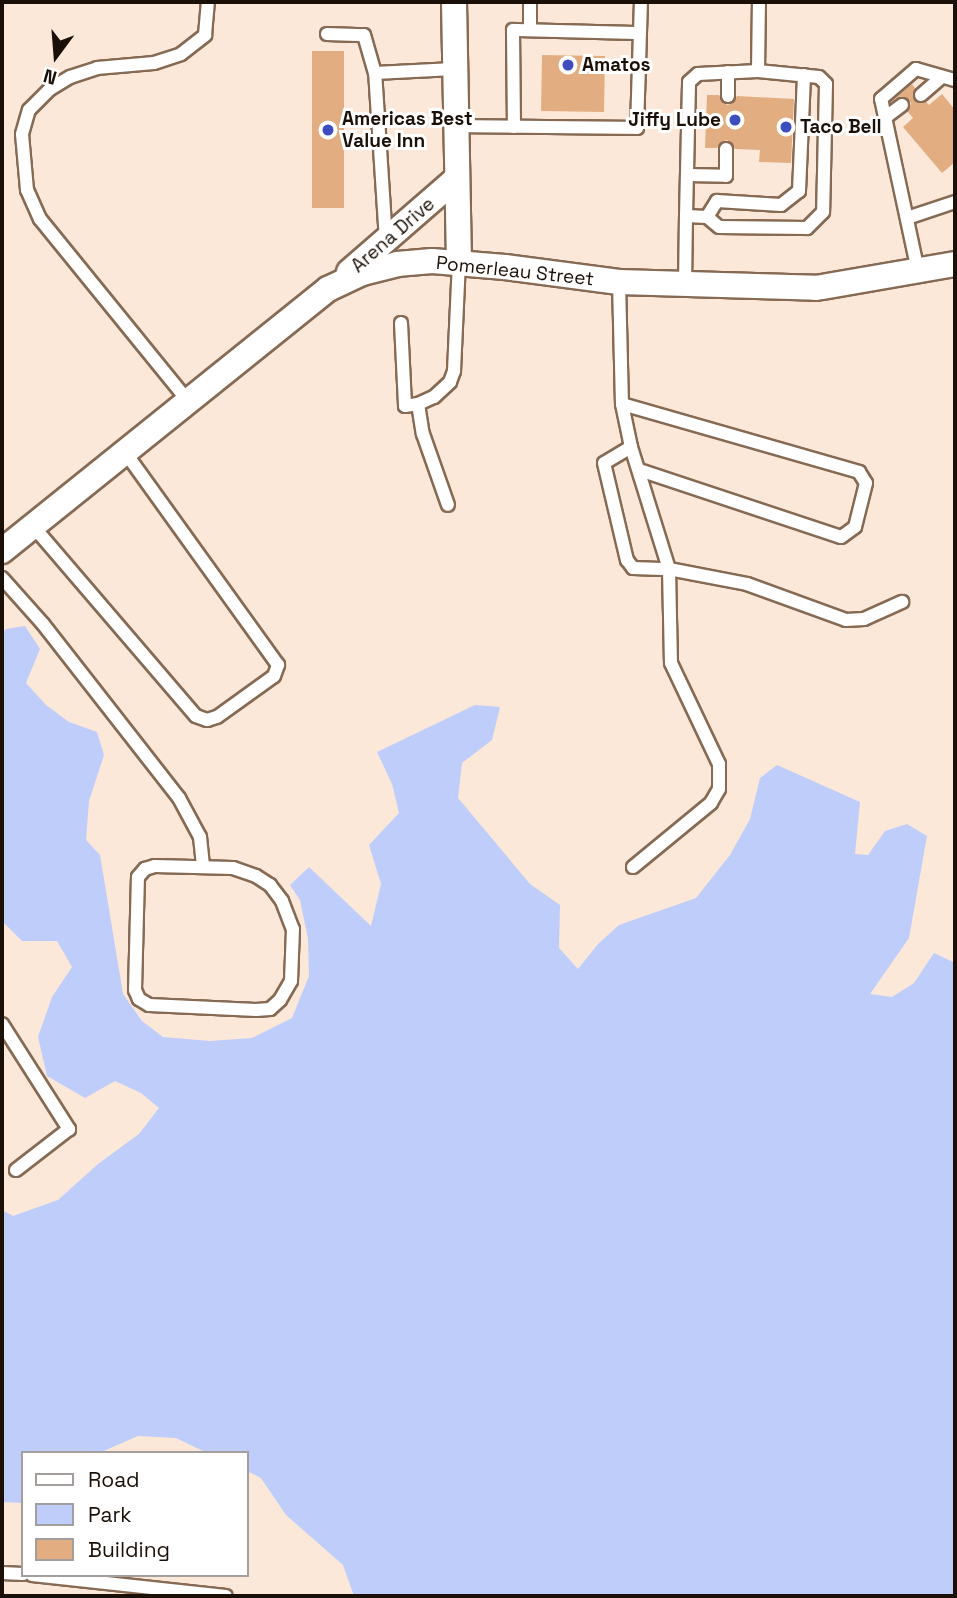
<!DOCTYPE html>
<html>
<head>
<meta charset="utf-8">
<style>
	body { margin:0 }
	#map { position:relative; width:957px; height:1598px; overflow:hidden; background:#fbe8d9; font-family:"Space Grotesk",sans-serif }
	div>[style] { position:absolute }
	.green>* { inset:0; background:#bfcdfa }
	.building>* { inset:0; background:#e2ae81; transform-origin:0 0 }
	.roads { filter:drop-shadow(2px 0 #866a53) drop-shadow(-2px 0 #866a53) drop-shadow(0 2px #866a53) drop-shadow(0 -2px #866a53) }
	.service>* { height:12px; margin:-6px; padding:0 6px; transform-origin:6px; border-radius:6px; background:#fff }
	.minor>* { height:24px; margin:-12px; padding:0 12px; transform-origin:12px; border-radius:12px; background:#fff }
	.dots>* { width:19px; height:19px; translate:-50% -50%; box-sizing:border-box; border:4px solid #fff; border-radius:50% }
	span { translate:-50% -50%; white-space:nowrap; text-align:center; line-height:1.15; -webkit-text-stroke:6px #fff; paint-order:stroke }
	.poi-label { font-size:19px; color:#1b1007; font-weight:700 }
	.left { translate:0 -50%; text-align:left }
	.right { translate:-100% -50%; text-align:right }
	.street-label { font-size:19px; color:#1b1007 }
	.frame { position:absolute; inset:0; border:4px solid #1b1007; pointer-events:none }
	.legend { position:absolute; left:21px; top:1451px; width:228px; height:126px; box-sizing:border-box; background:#fff; border:2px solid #a49f9c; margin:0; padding:9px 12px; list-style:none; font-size:21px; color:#1b1007 }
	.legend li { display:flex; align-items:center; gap:14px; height:35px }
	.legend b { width:35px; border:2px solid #a49f9c }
	.north { position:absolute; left:21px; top:21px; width:70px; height:70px; -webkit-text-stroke:5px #fff; paint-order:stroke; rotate:196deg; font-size:19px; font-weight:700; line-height:28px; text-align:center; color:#1b1007 }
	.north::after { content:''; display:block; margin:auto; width:24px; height:32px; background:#1b1007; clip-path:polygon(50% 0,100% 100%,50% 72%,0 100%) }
</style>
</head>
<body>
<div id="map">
	<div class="green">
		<i style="clip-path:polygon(25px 626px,40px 649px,26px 683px,46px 705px,69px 722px,97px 732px,104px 755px,89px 801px,86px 840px,100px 855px,123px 994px,142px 1021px,163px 1037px,210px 1041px,252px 1038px,292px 1018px,309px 976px,308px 939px,300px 900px,290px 885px,309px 867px,371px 926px,381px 884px,369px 845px,399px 813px,392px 784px,377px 752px,475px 705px,500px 707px,492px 740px,462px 763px,458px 798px,530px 884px,560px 905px,559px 948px,578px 969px,598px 944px,619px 925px,696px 898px,730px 855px,750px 819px,760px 778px,777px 765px,860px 802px,855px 854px,868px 855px,885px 831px,907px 824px,927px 836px,909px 938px,870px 994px,892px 997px,914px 983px,934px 953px,955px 963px,955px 1592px,952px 1596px,354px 1596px,343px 1565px,286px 1515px,261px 1478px,247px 1471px,247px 1453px,207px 1453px,176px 1438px,138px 1436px,99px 1453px,23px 1453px,23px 1503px,2px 1502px,2px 1210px,13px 1216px,58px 1200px,98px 1164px,139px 1134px,159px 1108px,141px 1093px,115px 1081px,85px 1098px,47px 1076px,38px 1037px,52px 997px,72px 967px,57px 941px,22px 941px,2px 921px,2px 633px,6px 629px)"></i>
	</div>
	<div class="building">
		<i style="left:312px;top:51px;width:32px;height:157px"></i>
		<i style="left:542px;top:55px;width:63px;height:56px;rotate:1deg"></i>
		<i style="clip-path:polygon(912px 84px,915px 88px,913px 97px,917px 103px,926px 102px,929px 105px,942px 94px,955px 110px,955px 162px,942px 173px,903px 127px,913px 118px,908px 112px,911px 103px,905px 97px,896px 98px)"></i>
		<i style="clip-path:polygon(707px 95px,719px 95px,727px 105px,733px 103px,737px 96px,794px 99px,791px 163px,759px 162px,760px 150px,735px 149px,727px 140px,721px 142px,717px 148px,705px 148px)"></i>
	</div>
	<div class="roads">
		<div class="service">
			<i style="left:530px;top:2px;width:28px;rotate:90deg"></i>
			<i style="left:327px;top:34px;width:37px;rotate:2deg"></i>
			<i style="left:364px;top:35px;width:40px;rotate:74deg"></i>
			<i style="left:758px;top:71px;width:69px;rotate:-89.2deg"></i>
			<i style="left:921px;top:95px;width:28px;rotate:-41deg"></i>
			<i style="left:728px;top:96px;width:24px;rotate:-90deg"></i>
			<i style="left:886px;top:117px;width:20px;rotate:-37deg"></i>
			<i style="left:456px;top:126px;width:181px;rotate:0.6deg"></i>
			<i style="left:637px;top:128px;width:126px;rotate:-88.2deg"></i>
			<i style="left:514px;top:127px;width:97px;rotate:-90.6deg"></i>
			<i style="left:513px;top:30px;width:127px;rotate:1.4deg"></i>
			<i style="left:687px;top:175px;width:39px;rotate:1deg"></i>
			<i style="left:726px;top:176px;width:27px;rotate:-90deg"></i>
			<i style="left:707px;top:217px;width:19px;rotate:-58deg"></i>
			<i style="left:717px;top:201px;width:64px;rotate:3.6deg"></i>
			<i style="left:781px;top:205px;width:23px;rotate:-38deg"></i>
			<i style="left:799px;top:191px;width:116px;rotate:-87.5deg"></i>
			<i style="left:907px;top:218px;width:51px;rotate:-18.4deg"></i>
			<i style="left:386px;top:241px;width:168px;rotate:-93.7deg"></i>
			<i style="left:375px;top:73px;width:79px;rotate:-2.9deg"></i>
			<i style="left:918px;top:271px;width:176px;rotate:-102.1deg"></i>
			<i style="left:881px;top:99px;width:46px;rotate:-40.6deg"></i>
			<i style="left:916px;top:69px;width:41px;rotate:15.8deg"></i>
			<i style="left:619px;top:282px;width:122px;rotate:88.6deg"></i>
			<i style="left:622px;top:404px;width:44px;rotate:78.2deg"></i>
			<i style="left:631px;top:447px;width:128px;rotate:72.7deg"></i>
			<i style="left:669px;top:569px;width:94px;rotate:88.8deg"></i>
			<i style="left:671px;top:663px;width:112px;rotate:64.6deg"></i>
			<i style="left:719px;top:764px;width:25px;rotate:90deg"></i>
			<i style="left:719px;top:789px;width:16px;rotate:120deg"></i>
			<i style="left:711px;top:803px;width:101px;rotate:140.6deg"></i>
			<i style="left:685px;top:286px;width:70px;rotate:-89.2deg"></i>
			<i style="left:686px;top:216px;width:134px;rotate:-88.7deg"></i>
			<i style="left:689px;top:82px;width:12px;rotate:-42deg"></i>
			<i style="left:698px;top:74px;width:60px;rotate:-2.9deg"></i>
			<i style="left:758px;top:71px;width:61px;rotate:5.6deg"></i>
			<i style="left:819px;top:77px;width:10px;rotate:45deg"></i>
			<i style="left:826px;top:84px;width:128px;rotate:91.3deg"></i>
			<i style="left:823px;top:212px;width:23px;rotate:135deg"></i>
			<i style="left:807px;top:228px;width:88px;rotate:-179.3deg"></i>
			<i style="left:719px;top:227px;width:16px;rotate:-140deg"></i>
			<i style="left:707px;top:217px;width:21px;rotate:-177deg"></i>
			<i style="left:401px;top:323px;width:83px;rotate:87.2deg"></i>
			<i style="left:405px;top:406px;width:13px;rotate:-9deg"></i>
			<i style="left:418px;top:404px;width:17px;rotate:-24deg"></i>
			<i style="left:434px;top:397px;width:22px;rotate:-43deg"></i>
			<i style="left:450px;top:382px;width:12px;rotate:-70deg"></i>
			<i style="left:454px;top:371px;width:109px;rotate:-87.4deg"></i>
			<i style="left:188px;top:401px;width:235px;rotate:-129.1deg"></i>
			<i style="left:40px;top:219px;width:32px;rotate:-114deg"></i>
			<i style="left:27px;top:190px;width:56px;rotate:-95.1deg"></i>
			<i style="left:22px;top:134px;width:25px;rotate:-74deg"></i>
			<i style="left:29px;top:110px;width:30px;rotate:-45deg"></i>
			<i style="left:50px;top:89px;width:23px;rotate:-31deg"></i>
			<i style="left:70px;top:77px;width:28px;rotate:-18deg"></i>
			<i style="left:97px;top:68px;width:57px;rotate:-5deg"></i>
			<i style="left:154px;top:63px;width:28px;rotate:-18deg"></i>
			<i style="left:181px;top:54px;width:31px;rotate:-38deg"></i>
			<i style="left:205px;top:35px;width:33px;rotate:-85deg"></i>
			<i style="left:418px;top:404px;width:30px;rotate:81deg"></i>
			<i style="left:423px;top:434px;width:75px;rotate:70.6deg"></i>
			<i style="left:622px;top:404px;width:247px;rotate:16deg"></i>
			<i style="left:859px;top:472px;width:13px;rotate:58deg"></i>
			<i style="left:866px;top:483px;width:45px;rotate:104deg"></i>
			<i style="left:855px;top:527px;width:17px;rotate:144deg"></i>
			<i style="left:841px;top:537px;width:212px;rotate:-161.6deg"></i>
			<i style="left:631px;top:447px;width:31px;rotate:149deg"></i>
			<i style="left:604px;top:463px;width:100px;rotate:76.7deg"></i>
			<i style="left:627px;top:560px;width:10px;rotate:53deg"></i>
			<i style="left:633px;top:568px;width:36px;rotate:2deg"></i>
			<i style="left:669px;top:569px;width:79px;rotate:10.9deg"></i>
			<i style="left:747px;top:584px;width:105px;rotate:20deg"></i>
			<i style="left:846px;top:620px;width:18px;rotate:-3deg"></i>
			<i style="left:864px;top:619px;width:42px;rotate:-24.1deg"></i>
			<i style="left:33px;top:526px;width:250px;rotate:49.4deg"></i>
			<i style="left:196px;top:716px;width:12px;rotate:20deg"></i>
			<i style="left:207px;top:720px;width:10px;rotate:-17deg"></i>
			<i style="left:217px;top:717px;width:70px;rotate:-35.7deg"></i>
			<i style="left:274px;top:676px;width:12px;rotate:-70deg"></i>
			<i style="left:278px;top:665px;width:262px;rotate:-125.7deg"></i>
			<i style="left:2px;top:578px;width:62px;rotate:48.3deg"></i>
			<i style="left:43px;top:624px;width:221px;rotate:52deg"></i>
			<i style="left:179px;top:798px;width:44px;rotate:61.7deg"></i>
			<i style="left:200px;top:837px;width:30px;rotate:84deg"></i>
			<i style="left:155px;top:866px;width:78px;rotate:1.5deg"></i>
			<i style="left:233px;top:868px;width:24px;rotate:19deg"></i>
			<i style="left:256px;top:876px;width:17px;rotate:33deg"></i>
			<i style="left:270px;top:885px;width:20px;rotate:53deg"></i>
			<i style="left:282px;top:901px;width:30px;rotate:69deg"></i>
			<i style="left:293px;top:929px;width:52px;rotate:92.2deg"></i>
			<i style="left:291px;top:981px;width:22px;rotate:120deg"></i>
			<i style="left:280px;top:1000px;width:13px;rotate:138deg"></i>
			<i style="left:270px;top:1009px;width:14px;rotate:176deg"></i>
			<i style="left:256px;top:1010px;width:107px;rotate:-177.3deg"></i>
			<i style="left:149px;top:1005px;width:12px;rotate:-149deg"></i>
			<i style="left:139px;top:999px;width:10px;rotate:-114deg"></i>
			<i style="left:135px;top:990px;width:113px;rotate:-88.5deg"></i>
			<i style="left:138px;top:877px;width:11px;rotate:-49deg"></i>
			<i style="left:145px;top:869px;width:10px;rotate:-17deg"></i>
			<i style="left:2px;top:1024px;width:125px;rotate:57.5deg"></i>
			<i style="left:69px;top:1129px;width:67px;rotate:142.3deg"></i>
			<i style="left:2px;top:1573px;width:21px;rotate:3deg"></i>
			<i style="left:32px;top:1575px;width:195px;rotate:6.2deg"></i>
		</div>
		<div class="minor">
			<i style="left:454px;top:2px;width:260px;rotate:88.9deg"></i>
			<i style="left:349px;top:272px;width:142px;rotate:-41deg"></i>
			<i style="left:2px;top:551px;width:418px;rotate:-38.8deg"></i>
			<i style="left:328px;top:289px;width:38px;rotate:-25deg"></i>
			<i style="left:362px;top:273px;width:36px;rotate:-14deg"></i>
			<i style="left:397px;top:264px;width:35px;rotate:-5deg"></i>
			<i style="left:432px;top:261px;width:73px;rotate:4.7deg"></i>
			<i style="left:505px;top:267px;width:115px;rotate:7.5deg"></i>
			<i style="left:619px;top:282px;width:197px;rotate:1.7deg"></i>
			<i style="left:816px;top:288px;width:141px;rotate:-9.8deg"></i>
		</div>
	</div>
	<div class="dots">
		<i style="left:568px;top:65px;background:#3c4dc0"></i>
		<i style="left:735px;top:120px;background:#3c4dc0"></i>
		<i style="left:786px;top:127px;background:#3c4dc0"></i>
		<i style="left:328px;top:130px;background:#3c4dc0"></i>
	</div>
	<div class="poi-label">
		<span class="left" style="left:582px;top:65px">Amatos</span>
		<span class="left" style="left:342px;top:130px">Americas Best<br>Value Inn</span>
		<span class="right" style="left:721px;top:120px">Jiffy Lube</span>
		<span class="left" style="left:800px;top:127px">Taco Bell</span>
	</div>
	<div class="street-label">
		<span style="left:393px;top:235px;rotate:-41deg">Arena Drive</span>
		<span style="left:515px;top:271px;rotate:6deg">Pomerleau Street</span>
	</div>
	<div class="frame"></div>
	<ul class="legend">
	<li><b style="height:9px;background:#fff"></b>Road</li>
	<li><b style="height:19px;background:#bfcdfa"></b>Park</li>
	<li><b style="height:19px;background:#e2ae81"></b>Building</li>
	</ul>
	<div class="north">N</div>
</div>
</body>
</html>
